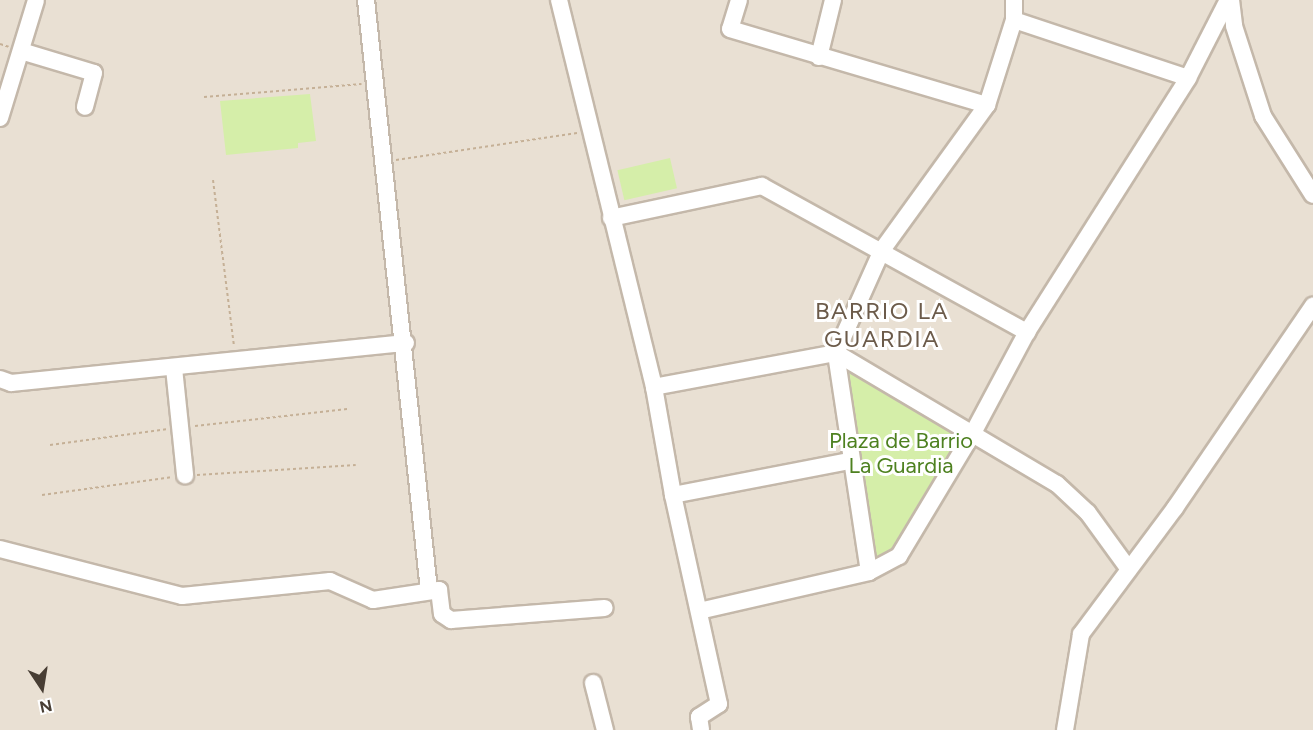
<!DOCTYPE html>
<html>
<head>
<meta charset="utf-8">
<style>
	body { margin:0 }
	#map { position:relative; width:1313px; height:730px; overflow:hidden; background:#f5efe5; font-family:Figtree,sans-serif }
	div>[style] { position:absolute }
	.residential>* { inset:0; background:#e9e0d3; transform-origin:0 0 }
	.green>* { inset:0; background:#d5eea9; transform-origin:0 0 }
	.path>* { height:2px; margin-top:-1px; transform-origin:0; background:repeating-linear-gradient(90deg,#c5b096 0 3px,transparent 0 6px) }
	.roads { filter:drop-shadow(2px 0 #c4b8aa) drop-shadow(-2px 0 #c4b8aa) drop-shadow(0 2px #c4b8aa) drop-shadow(0 -2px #c4b8aa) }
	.minor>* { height:16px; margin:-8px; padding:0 8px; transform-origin:8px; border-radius:8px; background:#fff }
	span { translate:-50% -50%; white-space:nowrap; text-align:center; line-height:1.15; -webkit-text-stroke:6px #fff; paint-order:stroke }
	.park-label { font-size:22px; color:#4e8120 }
	.neighbourhood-label { font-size:24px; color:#6c5b4a; letter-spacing:1.5px }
	.north { position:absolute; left:12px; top:658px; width:60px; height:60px; -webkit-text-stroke:4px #fff; paint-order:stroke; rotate:168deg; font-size:16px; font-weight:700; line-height:24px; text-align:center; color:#483e34 }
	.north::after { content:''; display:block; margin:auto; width:21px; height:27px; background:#483e34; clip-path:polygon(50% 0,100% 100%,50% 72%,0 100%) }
</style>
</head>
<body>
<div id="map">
	<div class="residential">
		<i style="left:0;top:0;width:1313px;height:730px"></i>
	</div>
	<div class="green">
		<i style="clip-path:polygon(310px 94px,316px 141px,298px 143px,298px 148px,226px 155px,220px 101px)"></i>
		<i style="left:670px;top:158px;width:31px;height:54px;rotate:77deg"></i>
		<i style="clip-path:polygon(836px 353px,973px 433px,899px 556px,869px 572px)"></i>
	</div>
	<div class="path">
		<i style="left:0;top:44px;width:9px;rotate:18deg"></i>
		<i style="left:204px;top:97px;width:158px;rotate:-4.7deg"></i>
		<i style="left:396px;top:160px;width:183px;rotate:-8.5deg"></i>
		<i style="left:213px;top:180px;width:168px;rotate:82.8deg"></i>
		<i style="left:195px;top:426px;width:153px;rotate:-6.4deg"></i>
		<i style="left:50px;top:445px;width:119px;rotate:-7.7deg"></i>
		<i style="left:197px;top:475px;width:159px;rotate:-3.6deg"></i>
		<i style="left:42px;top:495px;width:132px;rotate:-7.8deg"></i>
	</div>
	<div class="roads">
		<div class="minor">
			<i style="left:366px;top:0;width:593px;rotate:83.91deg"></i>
			<i style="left:559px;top:0;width:398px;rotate:76.2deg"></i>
			<i style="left:654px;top:387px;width:110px;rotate:80deg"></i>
			<i style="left:673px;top:495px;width:214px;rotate:77.6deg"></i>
			<i style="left:719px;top:704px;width:24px;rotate:147deg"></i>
			<i style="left:699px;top:717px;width:13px;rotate:81deg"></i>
			<i style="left:739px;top:0;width:30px;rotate:107deg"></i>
			<i style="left:730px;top:29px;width:268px;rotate:16.5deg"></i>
			<i style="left:1231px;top:0;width:26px;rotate:83deg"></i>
			<i style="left:1234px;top:26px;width:95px;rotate:72.1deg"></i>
			<i style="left:1263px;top:116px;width:93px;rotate:57.7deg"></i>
			<i style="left:1014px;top:20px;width:183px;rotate:18.4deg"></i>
			<i style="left:21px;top:51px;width:76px;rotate:16.8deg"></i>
			<i style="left:94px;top:73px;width:35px;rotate:105deg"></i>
			<i style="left:819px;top:57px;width:59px;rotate:-76.2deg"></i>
			<i style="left:0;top:118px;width:123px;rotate:-73deg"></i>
			<i style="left:611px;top:218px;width:154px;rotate:-12deg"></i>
			<i style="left:762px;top:186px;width:303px;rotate:28.9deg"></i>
			<i style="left:174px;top:368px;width:108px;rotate:84.1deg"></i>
			<i style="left:0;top:379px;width:12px;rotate:20deg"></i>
			<i style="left:11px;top:383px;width:397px;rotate:-5.8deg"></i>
			<i style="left:654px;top:387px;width:185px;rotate:-10.6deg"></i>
			<i style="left:836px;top:353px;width:257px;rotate:30.7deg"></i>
			<i style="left:1057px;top:484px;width:42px;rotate:43.1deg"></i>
			<i style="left:1088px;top:513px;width:68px;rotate:54deg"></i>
			<i style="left:673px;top:495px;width:180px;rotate:-10.9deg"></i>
			<i style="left:0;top:549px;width:188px;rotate:14.5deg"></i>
			<i style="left:182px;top:596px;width:149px;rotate:-5.8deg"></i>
			<i style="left:330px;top:581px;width:47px;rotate:23.8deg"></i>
			<i style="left:373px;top:600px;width:67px;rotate:-8.6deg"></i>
			<i style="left:439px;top:590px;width:24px;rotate:83deg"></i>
			<i style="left:442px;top:614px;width:11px;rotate:34deg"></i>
			<i style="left:451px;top:620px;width:154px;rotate:-4.5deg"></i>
			<i style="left:869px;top:572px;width:221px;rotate:-98.6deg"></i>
			<i style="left:836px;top:353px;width:113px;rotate:-65.9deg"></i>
			<i style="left:882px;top:250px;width:179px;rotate:-54.1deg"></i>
			<i style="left:987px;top:105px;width:89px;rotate:-72.4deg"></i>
			<i style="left:1014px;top:20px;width:20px;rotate:-90deg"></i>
			<i style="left:699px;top:611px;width:174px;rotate:-12.9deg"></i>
			<i style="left:869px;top:572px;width:34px;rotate:-28deg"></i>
			<i style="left:899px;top:556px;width:144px;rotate:-59deg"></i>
			<i style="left:973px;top:433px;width:115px;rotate:-61.9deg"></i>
			<i style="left:1027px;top:332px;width:301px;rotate:-57.6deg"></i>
			<i style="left:1188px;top:78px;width:88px;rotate:-62.9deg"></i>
			<i style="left:593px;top:683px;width:49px;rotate:75.7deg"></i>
			<i style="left:1065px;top:730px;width:97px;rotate:-80.5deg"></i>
			<i style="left:1081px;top:634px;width:157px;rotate:-53.3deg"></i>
			<i style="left:1175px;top:508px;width:245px;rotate:-55.7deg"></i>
		</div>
	</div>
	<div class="park-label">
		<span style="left:901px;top:453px">Plaza de Barrio<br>La Guardia</span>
	</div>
	<div class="neighbourhood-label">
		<span style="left:882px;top:325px">BARRIO LA<br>GUARDIA</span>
	</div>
	<div class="north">N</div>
</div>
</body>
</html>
